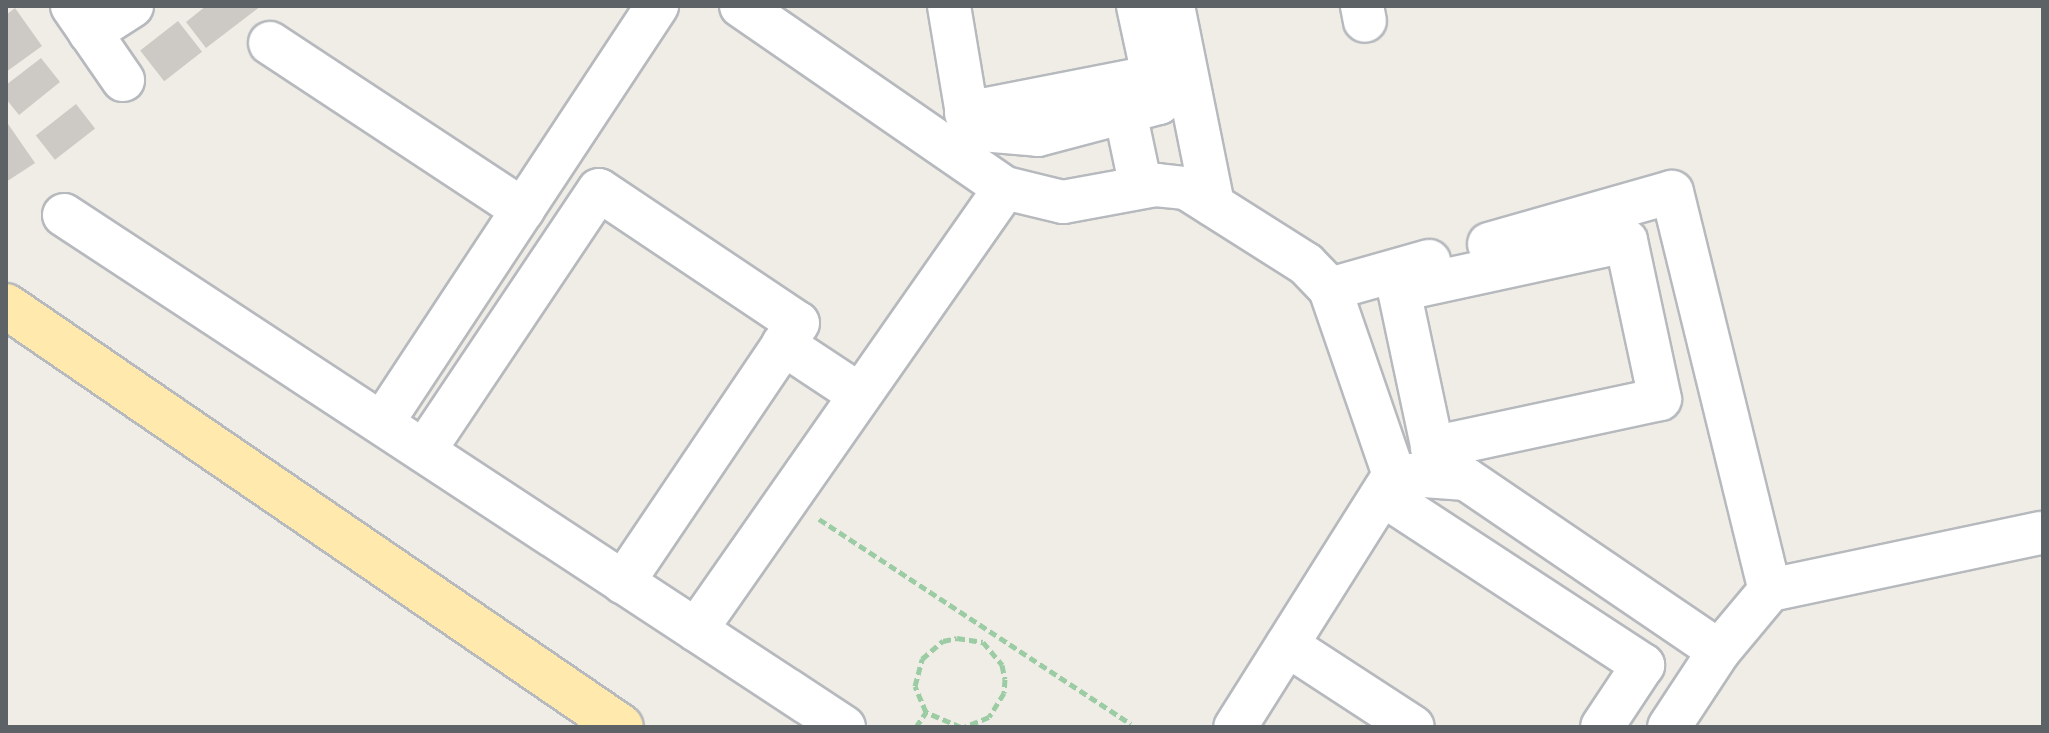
<!DOCTYPE html>
<html>
<head>
<meta charset="utf-8">
<style>
	body { margin:0 }
	#map { position:relative; width:2049px; height:733px; overflow:hidden; background:#f0ede6; font-family:Inter,sans-serif }
	div>[style] { position:absolute }
	.building>* { inset:0; background:#cdc9c5; transform-origin:0 0 }
	.path>* { height:5px; margin-top:-2.5px; transform-origin:0; background:repeating-linear-gradient(90deg,#9bcca4 0 8px,transparent 0 12px) }
	.roads { filter:drop-shadow(2px 0 #b6b9bd) drop-shadow(-2px 0 #b6b9bd) drop-shadow(0 2px #b6b9bd) drop-shadow(0 -2px #b6b9bd) }
	.minor>* { height:42px; margin:-21px; padding:0 21px; transform-origin:21px; border-radius:21px; background:#fff }
	.major>* { height:44px; margin:-22px; padding:0 22px; transform-origin:22px; border-radius:22px; background:#ffe9ac }
	span { translate:-50% -50%; white-space:nowrap; text-align:center; line-height:1.15; -webkit-text-stroke:8px #fff; paint-order:stroke }
	.frame { position:absolute; inset:0; border:8px solid #5d6267; pointer-events:none }
</style>
</head>
<body>
<div id="map">
	<div class="building">
		<i style="clip-path:polygon(206px 6px,261px 6px,206px 48px,186px 22px)"></i>
		<i style="clip-path:polygon(15px 8px,42px 46px,6px 72px,6px 15px)"></i>
		<i style="left:178px;top:21px;width:39px;height:48px;rotate:52deg"></i>
		<i style="clip-path:polygon(41px 58px,60px 82px,19px 115px,6px 99px,6px 85px)"></i>
		<i style="left:76px;top:104px;width:31px;height:51px;rotate:52deg"></i>
		<i style="clip-path:polygon(6px 121px,35px 163px,6px 182px)"></i>
	</div>
	<div class="path">
		<i style="left:819px;top:519px;width:373px;rotate:33.3deg"></i>
		<i style="left:916px;top:727px;width:18px;rotate:-56deg"></i>
		<i style="left:961px;top:727px;width:38px;rotate:-157deg"></i>
		<i style="left:926px;top:712px;width:28px;rotate:-113deg"></i>
		<i style="left:915px;top:686px;width:28px;rotate:-75deg"></i>
		<i style="left:922px;top:659px;width:28px;rotate:-41deg"></i>
		<i style="left:943px;top:641px;width:14px;rotate:-12deg"></i>
		<i style="left:957px;top:638px;width:26px;rotate:9deg"></i>
		<i style="left:983px;top:642px;width:30px;rotate:50deg"></i>
		<i style="left:1002px;top:665px;width:14px;rotate:78deg"></i>
		<i style="left:1005px;top:679px;width:14px;rotate:94deg"></i>
		<i style="left:1004px;top:693px;width:28px;rotate:122deg"></i>
		<i style="left:989px;top:717px;width:27px;rotate:158deg"></i>
	</div>
	<div class="roads">
		<div class="minor">
			<i style="left:72px;top:6px;width:90px;rotate:55.4deg"></i>
			<i style="left:741px;top:6px;width:321px;rotate:34.6deg"></i>
			<i style="left:949px;top:6px;width:133px;rotate:80.5deg"></i>
			<i style="left:1173px;top:6px;width:203px;rotate:78.6deg"></i>
			<i style="left:1362px;top:6px;width:15px;rotate:79deg"></i>
			<i style="left:90px;top:33px;width:50px;rotate:-32.7deg"></i>
			<i style="left:270px;top:43px;width:303px;rotate:33.4deg"></i>
			<i style="left:1125px;top:112px;width:77px;rotate:78deg"></i>
			<i style="left:966px;top:113px;width:189px;rotate:-11deg"></i>
			<i style="left:970px;top:129px;width:68px;rotate:5deg"></i>
			<i style="left:1038px;top:135px;width:125px;rotate:-14.8deg"></i>
			<i style="left:1159px;top:103px;width:99px;rotate:-102.2deg"></i>
			<i style="left:64px;top:215px;width:933px;rotate:33.28deg"></i>
			<i style="left:1489px;top:244px;width:190px;rotate:-15.9deg"></i>
			<i style="left:1672px;top:192px;width:410px;rotate:76.2deg"></i>
			<i style="left:1330px;top:289px;width:103px;rotate:-15.8deg"></i>
			<i style="left:783px;top:344px;width:92px;rotate:33.5deg"></i>
			<i style="left:382px;top:423px;width:500px;rotate:-56.6deg"></i>
			<i style="left:1432px;top:448px;width:233px;rotate:-12.1deg"></i>
			<i style="left:1660px;top:399px;width:162px;rotate:-102.1deg"></i>
			<i style="left:1626px;top:241px;width:232px;rotate:167.8deg"></i>
			<i style="left:1399px;top:290px;width:188px;rotate:78deg"></i>
			<i style="left:424px;top:451px;width:314px;rotate:-56.2deg"></i>
			<i style="left:599px;top:190px;width:239px;rotate:33.8deg"></i>
			<i style="left:798px;top:323px;width:313px;rotate:124deg"></i>
			<i style="left:1410px;top:475px;width:56px;rotate:4.1deg"></i>
			<i style="left:1466px;top:479px;width:306px;rotate:34.2deg"></i>
			<i style="left:1719px;top:651px;width:91px;rotate:123.3deg"></i>
			<i style="left:1383px;top:495px;width:311px;rotate:33.2deg"></i>
			<i style="left:1643px;top:665px;width:74px;rotate:123.5deg"></i>
			<i style="left:696px;top:630px;width:539px;rotate:-55.04deg"></i>
			<i style="left:1005px;top:188px;width:60px;rotate:13.6deg"></i>
			<i style="left:1063px;top:202px;width:95px;rotate:-10.4deg"></i>
			<i style="left:1156px;top:185px;width:30px;rotate:6deg"></i>
			<i style="left:1186px;top:188px;width:142px;rotate:32.3deg"></i>
			<i style="left:1306px;top:264px;width:35px;rotate:46deg"></i>
			<i style="left:1330px;top:289px;width:197px;rotate:71deg"></i>
			<i style="left:1394px;top:475px;width:298px;rotate:122.2deg"></i>
			<i style="left:1287px;top:645px;width:150px;rotate:33.1deg"></i>
			<i style="left:1719px;top:651px;width:80px;rotate:-50.1deg"></i>
			<i style="left:1770px;top:590px;width:277px;rotate:-11.9deg"></i>
		</div>
		<div class="major">
			<i style="left:6px;top:306px;width:745px;rotate:34.39deg"></i>
		</div>
	</div>
	<div class="frame"></div>
</div>
</body>
</html>
